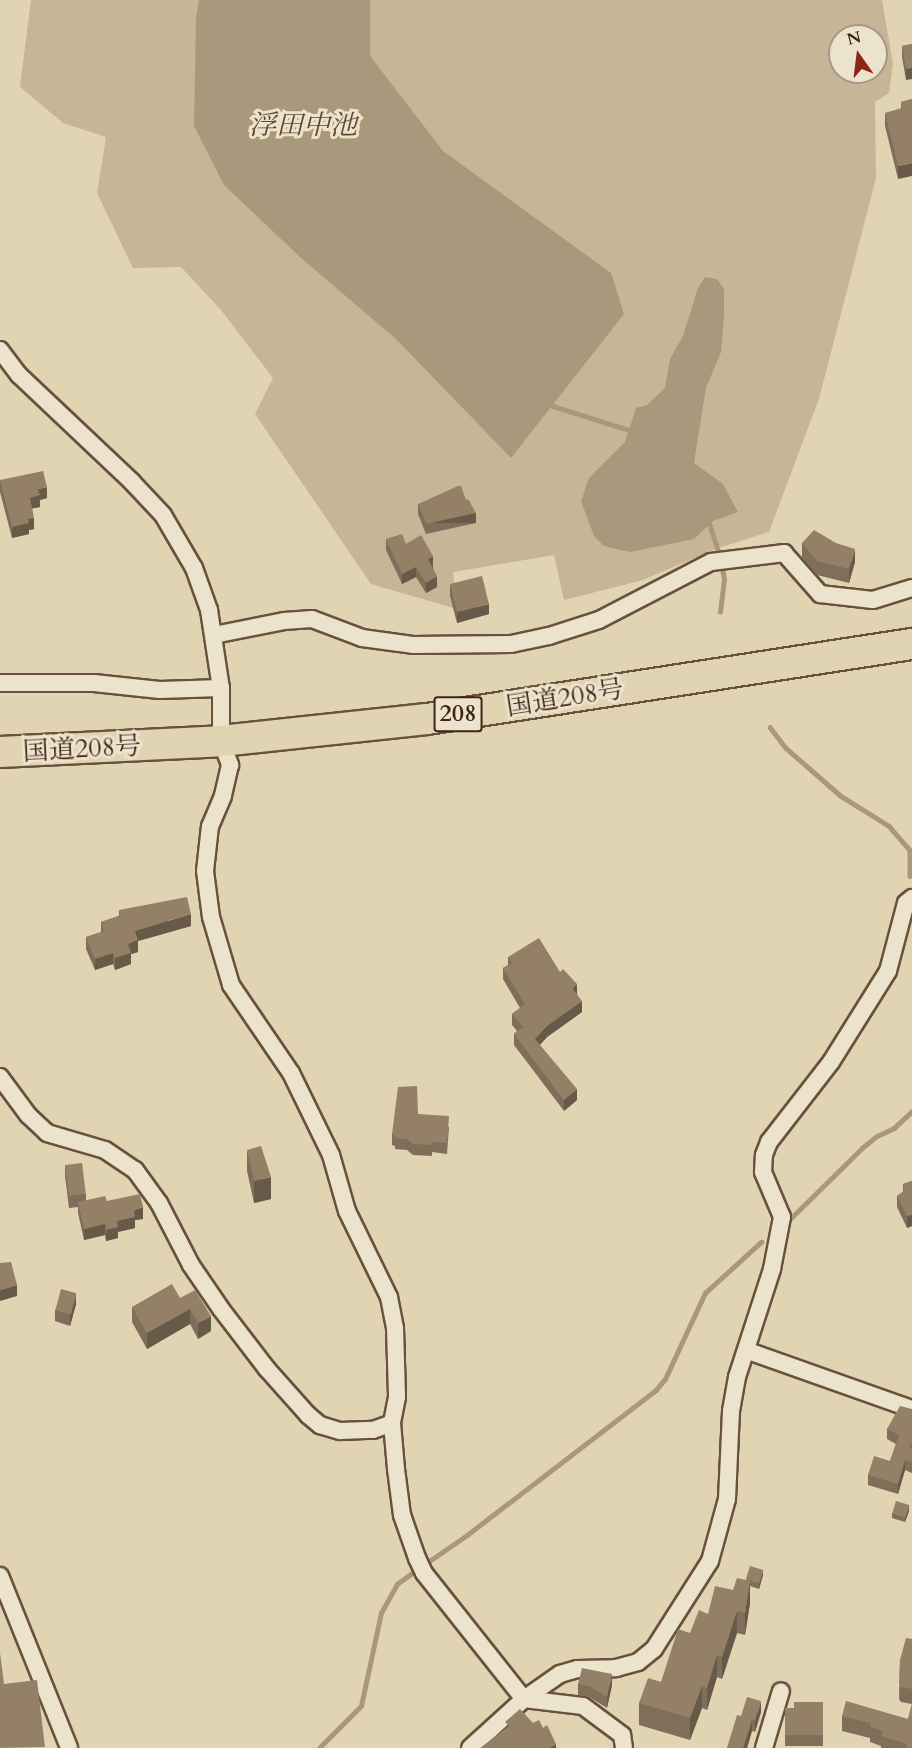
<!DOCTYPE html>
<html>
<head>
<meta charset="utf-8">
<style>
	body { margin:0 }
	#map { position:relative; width:912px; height:1748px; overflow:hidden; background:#e1d4b2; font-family:Cardo,"Noto Serif JP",serif }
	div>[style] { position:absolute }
	.green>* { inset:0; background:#c6b697 }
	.water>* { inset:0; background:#aa987d }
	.stream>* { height:4.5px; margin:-2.25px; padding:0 2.25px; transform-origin:2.25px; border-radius:2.25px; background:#aa987d }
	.roads { filter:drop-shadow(2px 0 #68513d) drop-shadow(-2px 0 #68513d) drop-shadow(0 2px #68513d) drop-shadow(0 -2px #68513d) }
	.street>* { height:16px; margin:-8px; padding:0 8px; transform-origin:8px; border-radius:8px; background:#ece3cd }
	.highway>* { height:30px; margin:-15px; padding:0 15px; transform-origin:15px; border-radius:15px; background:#e1d4b2 }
	.wall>* { inset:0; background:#7f6e59 }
	.shaded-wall>* { inset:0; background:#685a48; transform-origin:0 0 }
	.building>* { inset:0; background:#948067; transform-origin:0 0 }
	span { translate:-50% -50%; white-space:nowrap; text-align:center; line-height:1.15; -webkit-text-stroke:6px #ece3cd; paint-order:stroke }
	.shield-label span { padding:2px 4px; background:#ece3cd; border:2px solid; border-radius:4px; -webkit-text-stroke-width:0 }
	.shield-label { font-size:24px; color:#402516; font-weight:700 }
	.street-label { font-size:26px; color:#402516 }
	.water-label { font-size:27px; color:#604835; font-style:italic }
	.north { position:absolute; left:828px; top:24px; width:60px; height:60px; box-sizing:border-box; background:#ece3cd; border:2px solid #a79784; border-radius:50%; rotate:346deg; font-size:16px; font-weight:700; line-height:24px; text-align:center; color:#402516 }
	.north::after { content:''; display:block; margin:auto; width:21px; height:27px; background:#8f2418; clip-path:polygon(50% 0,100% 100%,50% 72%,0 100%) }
</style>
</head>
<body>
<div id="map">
	<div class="green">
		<i style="clip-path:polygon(evenodd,31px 0,882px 0,893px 64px,889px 93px,875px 102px,876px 178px,819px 399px,769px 532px,718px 548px,643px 580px,564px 600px,554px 555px,453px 572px,457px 609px,371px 584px,255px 414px,273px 378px,221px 310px,181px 267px,133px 268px,97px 193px,106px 137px,63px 123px,20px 87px,31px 0,840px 36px,876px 36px,876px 72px,840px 72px,840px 36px)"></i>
	</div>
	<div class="water">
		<i style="clip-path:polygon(199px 0,370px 0,370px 56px,443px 151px,611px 273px,624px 314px,511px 458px,396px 339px,300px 257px,224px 185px,194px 126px,196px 18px)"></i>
		<i style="clip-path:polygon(705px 277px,717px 279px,724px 289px,724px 315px,721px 352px,706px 388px,694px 463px,723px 484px,738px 512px,713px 521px,694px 539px,630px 552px,604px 546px,594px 536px,581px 501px,589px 478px,625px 442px,636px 408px,647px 405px,665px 388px,670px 359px,683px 336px,698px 288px)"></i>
	</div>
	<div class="stream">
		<i style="left:551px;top:402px;width:4px;rotate:63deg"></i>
		<i style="left:553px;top:406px;width:86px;rotate:17.6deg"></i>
		<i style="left:708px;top:519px;width:40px;rotate:72deg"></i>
		<i style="left:720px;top:612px;width:33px;rotate:-83deg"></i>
		<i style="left:724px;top:579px;width:14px;rotate:-102deg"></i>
		<i style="left:770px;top:727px;width:26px;rotate:53deg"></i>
		<i style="left:786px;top:748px;width:73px;rotate:41.1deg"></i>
		<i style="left:841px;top:796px;width:57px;rotate:32deg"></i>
		<i style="left:889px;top:826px;width:32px;rotate:49deg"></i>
		<i style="left:910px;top:850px;width:26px;rotate:90deg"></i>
		<i style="left:790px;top:1219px;width:101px;rotate:-44.6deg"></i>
		<i style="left:862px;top:1148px;width:19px;rotate:-39deg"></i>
		<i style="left:877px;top:1136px;width:19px;rotate:-25deg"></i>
		<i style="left:894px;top:1128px;width:25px;rotate:-43deg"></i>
		<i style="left:425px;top:1564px;width:51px;rotate:-34.6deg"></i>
		<i style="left:467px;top:1535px;width:238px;rotate:-37.5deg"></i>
		<i style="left:656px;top:1390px;width:14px;rotate:-51deg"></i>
		<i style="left:665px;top:1379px;width:95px;rotate:-65.1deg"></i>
		<i style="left:705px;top:1293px;width:76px;rotate:-42.3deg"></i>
		<i style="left:319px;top:1748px;width:59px;rotate:-45deg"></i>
		<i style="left:361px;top:1706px;width:95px;rotate:-77.9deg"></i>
		<i style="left:381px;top:1613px;width:33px;rotate:-61deg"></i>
		<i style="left:397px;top:1584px;width:26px;rotate:-36deg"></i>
	</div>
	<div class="roads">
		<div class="street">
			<i style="left:0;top:350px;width:31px;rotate:53deg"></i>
			<i style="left:19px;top:375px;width:156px;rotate:43.4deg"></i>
			<i style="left:132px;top:482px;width:45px;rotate:46.8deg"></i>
			<i style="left:163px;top:515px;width:61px;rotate:59.7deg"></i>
			<i style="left:194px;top:568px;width:45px;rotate:70.3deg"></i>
			<i style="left:209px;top:610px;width:79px;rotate:81.3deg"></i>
			<i style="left:221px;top:688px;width:53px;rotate:90deg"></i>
			<i style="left:221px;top:741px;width:26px;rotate:69deg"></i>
			<i style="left:230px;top:765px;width:32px;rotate:103deg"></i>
			<i style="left:223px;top:796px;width:33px;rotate:113deg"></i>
			<i style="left:210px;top:826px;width:45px;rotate:96.3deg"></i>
			<i style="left:205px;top:871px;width:46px;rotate:82.6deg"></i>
			<i style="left:211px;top:917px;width:71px;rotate:73.6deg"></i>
			<i style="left:231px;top:985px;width:107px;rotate:55.7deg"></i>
			<i style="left:291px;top:1073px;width:91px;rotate:64deg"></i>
			<i style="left:331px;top:1155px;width:58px;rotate:74.1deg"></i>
			<i style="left:347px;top:1211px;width:96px;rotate:64deg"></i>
			<i style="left:389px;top:1297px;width:32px;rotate:79deg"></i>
			<i style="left:395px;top:1328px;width:69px;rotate:88.3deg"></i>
			<i style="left:397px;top:1397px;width:26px;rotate:101deg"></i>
			<i style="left:392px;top:1423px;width:46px;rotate:85deg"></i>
			<i style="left:396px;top:1469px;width:46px;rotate:82.6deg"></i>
			<i style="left:402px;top:1515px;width:46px;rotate:70.8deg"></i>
			<i style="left:417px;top:1558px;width:17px;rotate:65deg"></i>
			<i style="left:424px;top:1573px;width:161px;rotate:51.6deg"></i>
			<i style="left:524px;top:1699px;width:59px;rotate:6.8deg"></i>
			<i style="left:583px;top:1706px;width:49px;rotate:36.6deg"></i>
			<i style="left:622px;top:1735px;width:12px;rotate:81deg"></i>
			<i style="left:214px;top:635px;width:71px;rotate:-11.3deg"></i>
			<i style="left:284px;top:621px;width:28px;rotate:-4deg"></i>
			<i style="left:312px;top:619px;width:53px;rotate:20.8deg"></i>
			<i style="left:362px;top:638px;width:51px;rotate:7.8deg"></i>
			<i style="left:413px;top:645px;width:98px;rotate:-0.6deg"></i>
			<i style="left:511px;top:644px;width:39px;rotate:-12deg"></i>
			<i style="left:549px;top:636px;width:52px;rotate:-17.7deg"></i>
			<i style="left:599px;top:620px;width:126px;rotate:-27.4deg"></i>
			<i style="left:711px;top:562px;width:74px;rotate:-7deg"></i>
			<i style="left:784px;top:553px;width:55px;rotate:48.7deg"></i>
			<i style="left:820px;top:594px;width:53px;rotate:6.5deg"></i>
			<i style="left:873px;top:600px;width:41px;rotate:-17.1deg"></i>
			<i style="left:0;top:683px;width:94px"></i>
			<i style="left:94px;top:683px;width:66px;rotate:6.1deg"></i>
			<i style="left:160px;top:690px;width:61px;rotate:-1.9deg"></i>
			<i style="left:0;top:1077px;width:47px;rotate:53.6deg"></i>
			<i style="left:28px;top:1115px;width:26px;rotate:43deg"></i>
			<i style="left:47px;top:1133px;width:60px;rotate:16.3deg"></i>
			<i style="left:105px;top:1150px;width:36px;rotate:34deg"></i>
			<i style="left:135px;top:1170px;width:41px;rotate:54deg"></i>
			<i style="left:159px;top:1203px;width:70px;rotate:62.7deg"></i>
			<i style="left:191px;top:1265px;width:53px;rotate:55.7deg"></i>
			<i style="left:221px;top:1309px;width:76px;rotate:52.5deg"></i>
			<i style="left:267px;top:1369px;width:62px;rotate:48.3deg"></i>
			<i style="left:308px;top:1415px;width:16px;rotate:40deg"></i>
			<i style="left:320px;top:1425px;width:21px;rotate:17deg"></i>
			<i style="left:340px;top:1431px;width:33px;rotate:-2deg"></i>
			<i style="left:373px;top:1430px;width:20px;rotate:-20deg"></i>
			<i style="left:748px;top:1351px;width:174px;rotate:19.5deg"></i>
			<i style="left:0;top:1576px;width:185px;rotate:68.1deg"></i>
			<i style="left:470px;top:1748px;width:73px;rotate:-42.2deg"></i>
			<i style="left:524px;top:1699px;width:44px;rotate:-34.8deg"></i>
			<i style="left:560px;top:1674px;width:18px;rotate:-16deg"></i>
			<i style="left:577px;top:1669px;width:39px;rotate:-1deg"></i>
			<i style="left:616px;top:1668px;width:23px;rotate:-15deg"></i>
			<i style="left:638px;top:1662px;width:21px;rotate:-39deg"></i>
			<i style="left:654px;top:1649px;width:104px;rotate:-57.5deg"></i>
			<i style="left:710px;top:1561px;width:64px;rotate:-74.7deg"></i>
			<i style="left:727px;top:1499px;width:88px;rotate:-87.4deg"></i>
			<i style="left:731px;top:1411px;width:35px;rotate:-80deg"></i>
			<i style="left:737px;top:1377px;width:114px;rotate:-72deg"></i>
			<i style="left:772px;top:1269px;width:53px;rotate:-79.1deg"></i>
			<i style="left:782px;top:1217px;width:49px;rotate:-112.9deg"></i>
			<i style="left:763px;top:1172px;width:17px;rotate:-87deg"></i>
			<i style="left:764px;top:1155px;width:14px;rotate:-69deg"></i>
			<i style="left:769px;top:1142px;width:101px;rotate:-52.2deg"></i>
			<i style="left:831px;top:1062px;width:107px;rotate:-57.9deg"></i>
			<i style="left:888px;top:971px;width:70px;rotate:-75.2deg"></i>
			<i style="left:906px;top:903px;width:8px;rotate:-40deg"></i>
			<i style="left:764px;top:1748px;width:59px;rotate:-73.4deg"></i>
		</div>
		<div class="highway">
			<i style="left:0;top:752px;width:221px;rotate:-2.8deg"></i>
			<i style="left:221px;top:741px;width:207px;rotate:-6.1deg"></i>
			<i style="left:427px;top:719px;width:491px;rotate:-8.8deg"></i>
		</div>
	</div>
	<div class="wall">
		<i style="clip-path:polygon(912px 44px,906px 80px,902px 57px,902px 46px)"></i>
		<i style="clip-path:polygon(912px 99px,898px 179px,885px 126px,885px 113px,901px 109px,901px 102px)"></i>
		<i style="clip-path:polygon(0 480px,47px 498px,40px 500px,40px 507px,32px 508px,34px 529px,29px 530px,29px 534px,12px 538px,0 492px)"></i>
		<i style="clip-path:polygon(418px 504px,476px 523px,426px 534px,418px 514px)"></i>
		<i style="clip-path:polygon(386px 539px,406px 544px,433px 566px,437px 587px,426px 593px,416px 577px,402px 584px,386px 550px)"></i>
		<i style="clip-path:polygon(802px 543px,855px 562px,849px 583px,817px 575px,802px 557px)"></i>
		<i style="clip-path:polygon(450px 585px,489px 614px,457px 623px,450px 596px)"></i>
		<i style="clip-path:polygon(119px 910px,191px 926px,138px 941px,138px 952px,131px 954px,131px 964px,115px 970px,113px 964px,95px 970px,86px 949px,86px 937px,101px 932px,101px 922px,119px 916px)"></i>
		<i style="clip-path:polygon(508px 957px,560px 972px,577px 994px,582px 1012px,547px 1037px,540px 1045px,577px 1100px,564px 1111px,514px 1045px,514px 1034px,517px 1031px,512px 1025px,512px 1014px,520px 1008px,503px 979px,503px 968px,508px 965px)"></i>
		<i style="clip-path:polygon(418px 1114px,449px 1127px,447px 1154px,432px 1152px,432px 1156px,413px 1155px,407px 1150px,395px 1149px,395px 1146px,392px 1145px,392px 1134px)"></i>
		<i style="clip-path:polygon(247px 1150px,271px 1199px,254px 1203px,247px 1171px)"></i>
		<i style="clip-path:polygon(65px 1165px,86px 1194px,86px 1200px,107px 1201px,143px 1219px,135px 1220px,135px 1228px,118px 1232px,118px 1238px,106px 1241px,105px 1235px,84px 1240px,78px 1213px,78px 1207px,69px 1208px,65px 1176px)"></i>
		<i style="clip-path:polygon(912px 1181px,912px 1226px,907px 1228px,897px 1207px,897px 1196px,903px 1192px,903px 1184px)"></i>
		<i style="clip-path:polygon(180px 1298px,211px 1331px,198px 1339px,190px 1324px,147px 1349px,132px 1322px,132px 1307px)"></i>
		<i style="clip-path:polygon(76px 1304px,70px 1326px,55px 1321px,55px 1310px)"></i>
		<i style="clip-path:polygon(912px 1409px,912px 1473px,905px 1470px,898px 1494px,868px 1485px,868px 1475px,890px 1461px,896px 1444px,887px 1439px,887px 1429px)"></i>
		<i style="clip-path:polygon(909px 1511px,905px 1522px,892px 1518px,892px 1513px)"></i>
		<i style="clip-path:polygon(763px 1575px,759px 1589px,750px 1586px,750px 1603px,745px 1635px,737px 1633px,722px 1679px,717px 1677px,707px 1710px,702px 1708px,690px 1740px,639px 1725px,639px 1703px,661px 1682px,690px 1633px,708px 1614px,746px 1580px)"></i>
		<i style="clip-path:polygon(912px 1639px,912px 1748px,881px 1748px,881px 1746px,870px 1742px,870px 1738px,842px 1731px,842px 1716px,908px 1719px,912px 1704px,901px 1702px,899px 1699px,900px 1660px)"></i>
		<i style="clip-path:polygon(578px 1684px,612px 1685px,607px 1708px,589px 1697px,578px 1695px)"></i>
		<i style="clip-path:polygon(823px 1702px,823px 1746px,785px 1746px,785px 1708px,794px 1708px)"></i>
		<i style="clip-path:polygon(761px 1712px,755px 1732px,752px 1731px,747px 1748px,727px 1748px,741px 1716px)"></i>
	</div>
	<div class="shaded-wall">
		<i style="clip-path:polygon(912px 67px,912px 79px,906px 80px,906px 69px)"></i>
		<i style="clip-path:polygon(912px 163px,912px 176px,898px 179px,898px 166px)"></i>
		<i style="clip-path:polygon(47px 487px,47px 498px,40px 500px,40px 507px,30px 509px,30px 498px,38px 489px)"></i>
		<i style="left:476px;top:513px;width:10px;height:51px;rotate:90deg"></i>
		<i style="clip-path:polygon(34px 518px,34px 529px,29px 530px,29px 534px,12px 538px,12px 527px,28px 519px)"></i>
		<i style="clip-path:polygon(855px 549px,855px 562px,849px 583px,849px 569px)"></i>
		<i style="clip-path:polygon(433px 556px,433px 566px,428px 569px,428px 559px)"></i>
		<i style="clip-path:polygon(416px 567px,416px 577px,402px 584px,402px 574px)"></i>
		<i style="clip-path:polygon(437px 576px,437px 587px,426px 593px,426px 583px)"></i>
		<i style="clip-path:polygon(489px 604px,489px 614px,457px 623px,457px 612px)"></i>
		<i style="clip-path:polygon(191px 914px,191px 926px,138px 941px,138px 952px,131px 954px,131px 964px,115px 970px,115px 958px,128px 944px,135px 931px)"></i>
		<i style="clip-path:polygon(113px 953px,113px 964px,95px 970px,95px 959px)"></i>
		<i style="clip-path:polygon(577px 984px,577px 995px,572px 988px)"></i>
		<i style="clip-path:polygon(582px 1001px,582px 1012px,547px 1037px,535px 1050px,535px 1039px,547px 1026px)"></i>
		<i style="clip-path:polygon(577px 1089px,577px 1100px,564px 1111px,564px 1100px)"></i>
		<i style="clip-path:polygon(271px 1177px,271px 1199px,254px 1203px,254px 1181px)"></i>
		<i style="clip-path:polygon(143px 1207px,143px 1219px,135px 1220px,135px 1228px,118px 1232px,118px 1238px,106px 1241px,106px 1230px,134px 1210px)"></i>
		<i style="clip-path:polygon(912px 1215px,912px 1226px,907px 1228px,907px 1216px)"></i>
		<i style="clip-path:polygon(105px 1224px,105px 1235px,84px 1240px,84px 1229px)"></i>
		<i style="clip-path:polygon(17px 1285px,17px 1296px,0 1301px,0 1290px)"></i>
		<i style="clip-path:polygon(76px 1293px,76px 1304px,70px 1326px,70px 1314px)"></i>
		<i style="clip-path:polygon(190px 1309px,190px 1324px,147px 1349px,147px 1333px)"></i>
		<i style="clip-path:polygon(211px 1316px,211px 1331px,198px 1339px,198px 1323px)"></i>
		<i style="clip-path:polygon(905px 1460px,905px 1470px,898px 1494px,898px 1484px)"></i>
		<i style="clip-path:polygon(909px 1505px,909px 1511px,905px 1522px,905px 1517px)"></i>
		<i style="clip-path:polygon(763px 1570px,763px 1575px,759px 1589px,759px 1583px)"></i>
		<i style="clip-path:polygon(750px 1581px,750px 1603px,745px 1635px,745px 1613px)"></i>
		<i style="clip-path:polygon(737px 1611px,737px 1633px,722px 1679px,722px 1657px)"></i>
		<i style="clip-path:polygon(717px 1655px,717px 1677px,707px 1710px,707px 1688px)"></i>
		<i style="clip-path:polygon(612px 1674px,612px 1685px,607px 1708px,607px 1697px)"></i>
		<i style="clip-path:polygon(702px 1686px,702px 1708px,690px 1740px,690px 1718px)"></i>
		<i style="clip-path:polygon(761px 1701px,761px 1712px,755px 1732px,755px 1720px)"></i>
		<i style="clip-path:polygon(752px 1720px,752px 1731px,747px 1748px,743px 1748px)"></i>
		<i style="clip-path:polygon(556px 1744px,556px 1748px,548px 1748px)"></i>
	</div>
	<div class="building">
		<i style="clip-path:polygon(912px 44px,912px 67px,906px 69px,902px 46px)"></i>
		<i style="clip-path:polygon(912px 99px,912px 163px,898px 166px,885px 113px,902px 108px,901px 102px)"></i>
		<i style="clip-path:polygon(43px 471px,47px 487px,38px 489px,40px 495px,30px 498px,34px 518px,28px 519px,29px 523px,12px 527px,0 480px)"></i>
		<i style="clip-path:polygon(458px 486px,461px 486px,466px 500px,468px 499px,476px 513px,426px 524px,418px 504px)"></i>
		<i style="clip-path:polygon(814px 530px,836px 543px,855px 549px,849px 569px,817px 561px,802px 543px)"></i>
		<i style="clip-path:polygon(402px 534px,406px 544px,421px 535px,433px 556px,428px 559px,437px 576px,426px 583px,416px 567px,402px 574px,386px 539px)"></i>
		<i style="left:482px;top:576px;width:29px;height:33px;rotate:76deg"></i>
		<i style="clip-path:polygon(187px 897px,191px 914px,135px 931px,138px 940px,128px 944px,131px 953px,115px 958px,113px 953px,95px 959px,86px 937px,104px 931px,101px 922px,121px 915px,119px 910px)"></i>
		<i style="clip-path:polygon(539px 938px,560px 972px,563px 969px,577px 984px,572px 988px,582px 1001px,547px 1026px,535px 1039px,577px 1089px,564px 1100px,514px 1034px,523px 1027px,512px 1014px,525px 1004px,503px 968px,512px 963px,508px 957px)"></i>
		<i style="clip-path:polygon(417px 1086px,418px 1114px,449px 1116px,447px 1143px,432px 1142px,432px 1145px,413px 1144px,407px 1139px,395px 1138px,395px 1135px,392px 1134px,398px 1087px)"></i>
		<i style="clip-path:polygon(261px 1146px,271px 1177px,254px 1181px,247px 1150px)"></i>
		<i style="left:82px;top:1163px;width:31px;height:17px;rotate:83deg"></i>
		<i style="clip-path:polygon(912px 1181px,912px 1215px,907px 1216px,897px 1196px,905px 1190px,903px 1184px)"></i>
		<i style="clip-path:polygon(140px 1194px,143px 1207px,134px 1210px,135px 1217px,117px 1221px,118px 1227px,106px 1230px,105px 1224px,84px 1229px,78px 1202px,105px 1196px,107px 1201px)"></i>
		<i style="clip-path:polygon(11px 1262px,17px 1285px,0 1290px,0 1263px)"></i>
		<i style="clip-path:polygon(172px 1284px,180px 1298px,195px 1290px,211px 1316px,198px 1323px,190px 1309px,147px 1333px,132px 1307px)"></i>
		<i style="left:61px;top:1289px;width:16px;height:22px;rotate:15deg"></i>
		<i style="clip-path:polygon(900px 1406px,912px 1409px,912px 1442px,909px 1447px,912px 1448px,912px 1462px,905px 1460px,898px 1484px,868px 1475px,874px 1456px,890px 1461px,899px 1435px,887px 1429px)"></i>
		<i style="left:896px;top:1501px;width:14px;height:13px;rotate:17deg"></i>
		<i style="left:750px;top:1566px;width:14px;height:14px;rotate:17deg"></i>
		<i style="clip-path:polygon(737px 1578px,750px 1581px,745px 1613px,737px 1611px,722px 1657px,717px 1655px,707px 1688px,702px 1686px,690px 1718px,639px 1703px,648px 1678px,661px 1682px,678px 1629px,690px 1633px,699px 1610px,708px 1614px,715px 1586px,733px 1590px)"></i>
		<i style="clip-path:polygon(906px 1638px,912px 1639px,912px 1689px,901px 1687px,899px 1683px,900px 1660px)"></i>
		<i style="clip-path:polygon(0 1653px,4px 1684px,37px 1680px,45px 1747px,0 1748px)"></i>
		<i style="clip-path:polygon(582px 1668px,612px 1674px,607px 1697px,589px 1686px,578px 1684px)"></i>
		<i style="clip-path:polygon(747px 1697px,761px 1701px,755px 1720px,745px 1718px,752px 1720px,743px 1748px,727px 1748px,737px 1715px,741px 1716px)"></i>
		<i style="clip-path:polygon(846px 1701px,908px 1719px,912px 1704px,912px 1748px,906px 1748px,907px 1744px,881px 1736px,883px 1731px,870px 1727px,871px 1723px,842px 1716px)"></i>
		<i style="clip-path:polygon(794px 1702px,823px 1702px,823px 1735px,785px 1735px,785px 1708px,794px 1708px)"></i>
		<i style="clip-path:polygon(520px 1709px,533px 1723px,539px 1720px,543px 1728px,547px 1725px,556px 1744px,548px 1748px,480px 1748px,509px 1726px,505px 1722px)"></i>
	</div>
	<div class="shield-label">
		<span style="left:458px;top:714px">208</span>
	</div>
	<div class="street-label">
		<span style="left:565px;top:698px;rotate:-9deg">国道208号</span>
		<span style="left:82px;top:749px;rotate:-3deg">国道208号</span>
	</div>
	<div class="water-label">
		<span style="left:303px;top:126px">浮田中池</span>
	</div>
	<div class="north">N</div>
</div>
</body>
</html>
